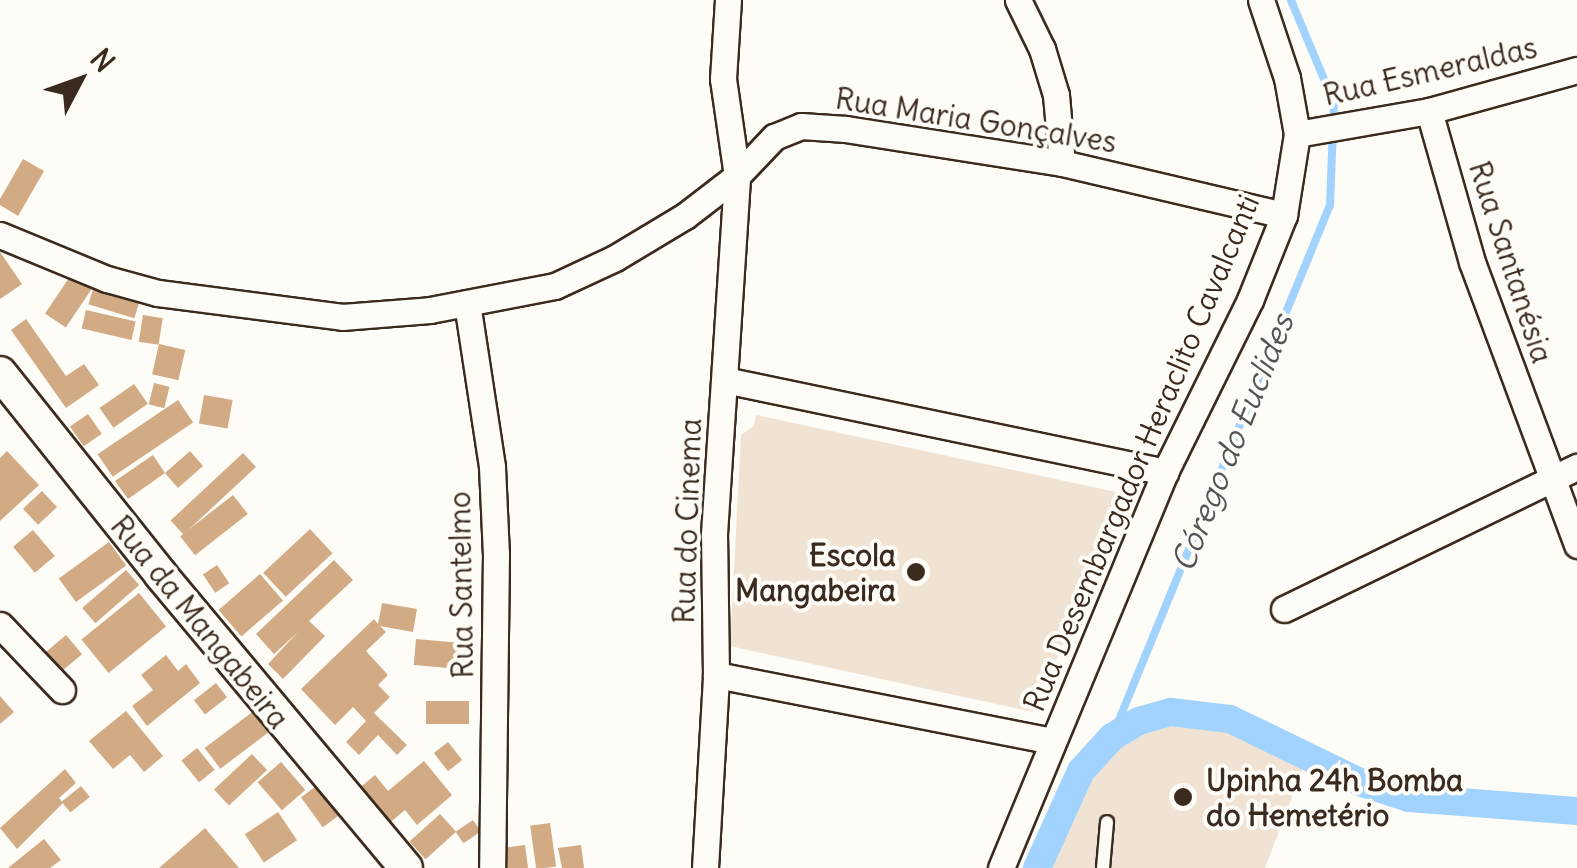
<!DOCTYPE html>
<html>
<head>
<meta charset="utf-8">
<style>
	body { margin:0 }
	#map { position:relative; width:1577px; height:868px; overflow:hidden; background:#fdfcf7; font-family:Delius,sans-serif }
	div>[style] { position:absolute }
	.built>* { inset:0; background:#f0e3d4 }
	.stream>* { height:8px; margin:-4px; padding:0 4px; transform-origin:4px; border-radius:4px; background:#a1d3fe }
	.canal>* { height:28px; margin:-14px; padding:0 14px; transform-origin:14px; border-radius:14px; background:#a1d3fe }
	.building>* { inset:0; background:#d2aa84; transform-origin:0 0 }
	.roads { filter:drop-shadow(2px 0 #3b2a1e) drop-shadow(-2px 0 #3b2a1e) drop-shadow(0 2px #3b2a1e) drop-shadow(0 -2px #3b2a1e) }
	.service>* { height:12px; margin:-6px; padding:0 6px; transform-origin:6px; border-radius:6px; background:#fdfcf7 }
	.minor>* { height:25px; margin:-12.5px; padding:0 12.5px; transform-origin:12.5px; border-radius:12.5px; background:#fdfcf7 }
	.tertiary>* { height:32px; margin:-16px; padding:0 16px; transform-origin:16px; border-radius:16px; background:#fdfcf7 }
	.dots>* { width:28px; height:28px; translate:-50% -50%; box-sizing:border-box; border:5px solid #fdfcf7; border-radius:50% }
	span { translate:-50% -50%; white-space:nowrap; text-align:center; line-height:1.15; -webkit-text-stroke:8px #fdfcf7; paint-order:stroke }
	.street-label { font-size:30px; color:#3b2a1e }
	.poi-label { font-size:30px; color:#3b2a1e; font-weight:700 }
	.right { translate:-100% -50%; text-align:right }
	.left { translate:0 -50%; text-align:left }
	.water-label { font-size:32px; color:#545456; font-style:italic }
	.north { position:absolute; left:30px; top:30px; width:100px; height:100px; -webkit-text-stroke:8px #fdfcf7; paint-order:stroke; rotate:49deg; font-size:28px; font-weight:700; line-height:40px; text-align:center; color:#3b2a1e }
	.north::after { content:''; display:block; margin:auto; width:35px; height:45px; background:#3b2a1e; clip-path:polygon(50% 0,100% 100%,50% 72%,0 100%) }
</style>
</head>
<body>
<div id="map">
	<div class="built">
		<i style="clip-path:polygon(756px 415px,1130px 495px,1033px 712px,730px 646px,741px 435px,754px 426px)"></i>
		<i style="clip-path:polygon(1174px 718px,1226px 722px,1306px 760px,1265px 868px,1041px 868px,1063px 817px,1099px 758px,1137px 728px)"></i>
	</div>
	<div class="stream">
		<i style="left:1112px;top:737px;width:575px;rotate:-67.72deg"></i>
		<i style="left:1330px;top:205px;width:102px;rotate:-87.8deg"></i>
		<i style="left:1334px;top:103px;width:112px;rotate:-112.7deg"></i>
	</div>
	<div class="canal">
		<i style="left:1037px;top:868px;width:107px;rotate:-65.6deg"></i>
		<i style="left:1081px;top:771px;width:46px;rotate:-47.6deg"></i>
		<i style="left:1112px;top:737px;width:31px;rotate:-31deg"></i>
		<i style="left:1139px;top:721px;width:33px;rotate:-16deg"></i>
		<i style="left:1171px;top:712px;width:59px;rotate:6.8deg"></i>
		<i style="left:1230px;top:719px;width:147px;rotate:25.9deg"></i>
		<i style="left:1362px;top:783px;width:49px;rotate:17.7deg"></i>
		<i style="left:1409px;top:798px;width:169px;rotate:4.4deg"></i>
	</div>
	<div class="building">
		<i style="clip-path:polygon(23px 159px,44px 171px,18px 216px,0 205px,0 199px)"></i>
		<i style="clip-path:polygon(0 252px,22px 284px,0 299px)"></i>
		<i style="left:73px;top:272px;width:25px;height:50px;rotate:34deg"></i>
		<i style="left:94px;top:286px;width:48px;height:19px;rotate:17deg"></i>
		<i style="left:86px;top:310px;width:51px;height:19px;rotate:13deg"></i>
		<i style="left:143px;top:315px;width:20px;height:27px;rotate:9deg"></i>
		<i style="clip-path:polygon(26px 319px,66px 376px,84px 364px,99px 385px,66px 408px,11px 330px)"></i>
		<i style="left:159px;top:344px;width:27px;height:31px;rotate:13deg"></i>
		<i style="left:154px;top:383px;width:16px;height:22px;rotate:14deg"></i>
		<i style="left:134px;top:384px;width:24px;height:42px;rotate:55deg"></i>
		<i style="left:204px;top:395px;width:29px;height:29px;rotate:10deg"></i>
		<i style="left:178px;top:400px;width:27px;height:97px;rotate:56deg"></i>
		<i style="left:88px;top:414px;width:24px;height:22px;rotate:55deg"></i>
		<i style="clip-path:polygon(7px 451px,39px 485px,0 521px,0 458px)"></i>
		<i style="clip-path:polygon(190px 451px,203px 466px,178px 488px,165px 473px,128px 499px,115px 481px,153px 455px,165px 473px)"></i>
		<i style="left:243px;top:453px;width:19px;height:99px;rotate:47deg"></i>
		<i style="left:42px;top:491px;width:22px;height:26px;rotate:47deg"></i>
		<i style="left:233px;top:495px;width:24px;height:67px;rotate:52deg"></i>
		<i style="left:310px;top:529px;width:33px;height:64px;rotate:47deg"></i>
		<i style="left:33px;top:530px;width:34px;height:26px;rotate:50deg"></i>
		<i style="left:109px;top:542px;width:29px;height:62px;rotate:54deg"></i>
		<i style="clip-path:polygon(334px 560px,353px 580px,309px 621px,325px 636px,283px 679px,268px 664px,298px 632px,274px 654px,256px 634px)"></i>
		<i style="left:217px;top:565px;width:22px;height:17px;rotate:56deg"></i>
		<i style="left:126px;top:570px;width:20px;height:58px;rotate:49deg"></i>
		<i style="left:260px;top:574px;width:35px;height:55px;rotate:49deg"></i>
		<i style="left:139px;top:593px;width:43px;height:74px;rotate:51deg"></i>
		<i style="clip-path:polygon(382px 603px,417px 609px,413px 632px,380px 626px,386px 632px,366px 651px,388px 675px,378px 685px,390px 697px,374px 713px,407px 745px,397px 755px,378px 735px,359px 755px,346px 742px,366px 721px,353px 707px,335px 725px,301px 689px,374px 619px,378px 624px)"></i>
		<i style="left:66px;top:635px;width:25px;height:26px;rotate:50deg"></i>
		<i style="left:416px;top:639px;width:43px;height:26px;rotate:5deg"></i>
		<i style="clip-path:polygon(166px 655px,178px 671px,186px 664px,200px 683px,147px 726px,132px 706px,153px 690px,141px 675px)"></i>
		<i style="left:216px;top:683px;width:18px;height:28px;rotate:52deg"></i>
		<i style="clip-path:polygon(0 696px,14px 712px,0 724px)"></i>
		<i style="left:469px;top:701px;width:23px;height:43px;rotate:90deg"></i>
		<i style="left:255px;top:710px;width:26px;height:63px;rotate:53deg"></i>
		<i style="clip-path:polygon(126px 711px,163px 756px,144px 772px,130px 755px,113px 769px,89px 741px)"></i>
		<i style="left:448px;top:742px;width:23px;height:18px;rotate:52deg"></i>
		<i style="left:197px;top:748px;width:28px;height:20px;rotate:51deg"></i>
		<i style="left:252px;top:754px;width:22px;height:52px;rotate:47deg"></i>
		<i style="clip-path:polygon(424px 761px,452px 795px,417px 825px,405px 810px,387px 825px,357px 790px,375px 775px,388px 791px)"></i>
		<i style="left:281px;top:762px;width:37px;height:31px;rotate:49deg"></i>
		<i style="clip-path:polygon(65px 769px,76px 783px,59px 798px,63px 803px,17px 849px,0 828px)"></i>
		<i style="left:322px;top:782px;width:37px;height:26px;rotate:54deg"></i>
		<i style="left:81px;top:786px;width:14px;height:25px;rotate:51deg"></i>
		<i style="left:278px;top:812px;width:34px;height:40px;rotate:56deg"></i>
		<i style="left:440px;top:814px;width:24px;height:41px;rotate:48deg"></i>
		<i style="left:473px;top:820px;width:14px;height:21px;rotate:56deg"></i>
		<i style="left:550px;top:823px;width:44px;height:20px;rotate:82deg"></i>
		<i style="clip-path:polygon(205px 828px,239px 868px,159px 868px)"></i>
		<i style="clip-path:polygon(44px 839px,61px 860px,50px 868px,8px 868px)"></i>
		<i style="clip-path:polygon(525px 845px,528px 868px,506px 868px,503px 848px)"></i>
		<i style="clip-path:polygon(581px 845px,584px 868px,562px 868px,558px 848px)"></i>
	</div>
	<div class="roads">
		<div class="service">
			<i style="left:1103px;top:868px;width:46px;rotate:-85deg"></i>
		</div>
		<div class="minor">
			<i style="left:1018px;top:0;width:55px;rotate:63.9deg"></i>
			<i style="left:1042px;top:49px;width:48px;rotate:73.1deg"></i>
			<i style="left:1056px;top:95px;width:68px;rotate:85deg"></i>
			<i style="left:1429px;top:111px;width:157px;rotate:74.1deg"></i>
			<i style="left:1472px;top:262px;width:302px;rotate:69.6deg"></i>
			<i style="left:1297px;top:134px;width:134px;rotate:-9.9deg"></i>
			<i style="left:1429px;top:111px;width:154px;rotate:-15.5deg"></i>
			<i style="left:0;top:235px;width:116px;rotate:22.4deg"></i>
			<i style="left:107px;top:279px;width:53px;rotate:15.4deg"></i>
			<i style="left:158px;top:293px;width:186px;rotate:7.4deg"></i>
			<i style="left:342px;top:317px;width:88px;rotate:-4.5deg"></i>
			<i style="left:430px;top:310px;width:127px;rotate:-10.9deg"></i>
			<i style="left:555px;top:286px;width:66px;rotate:-25deg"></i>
			<i style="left:615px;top:258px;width:82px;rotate:-31deg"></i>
			<i style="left:685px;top:216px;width:66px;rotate:-37.6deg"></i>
			<i style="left:737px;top:176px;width:54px;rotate:-46.5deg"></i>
			<i style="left:774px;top:137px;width:29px;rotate:-22deg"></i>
			<i style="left:801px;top:126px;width:45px;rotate:3.8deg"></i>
			<i style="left:846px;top:129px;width:219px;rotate:8.9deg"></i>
			<i style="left:1062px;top:163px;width:228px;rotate:13.2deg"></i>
			<i style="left:467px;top:303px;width:166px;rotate:81.3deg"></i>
			<i style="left:492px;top:467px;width:87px;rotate:87.4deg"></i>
			<i style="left:496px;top:554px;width:314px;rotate:90.7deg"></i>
			<i style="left:725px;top:380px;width:450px;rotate:11.8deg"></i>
			<i style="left:1284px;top:609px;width:326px;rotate:-25.9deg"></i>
			<i style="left:0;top:625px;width:90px;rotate:46.4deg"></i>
			<i style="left:716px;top:675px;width:342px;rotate:11.1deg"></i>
			<i style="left:705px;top:868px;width:193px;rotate:-86.7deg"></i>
			<i style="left:716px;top:675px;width:141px;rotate:-90.8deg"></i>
			<i style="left:714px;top:534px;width:359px;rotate:-86.3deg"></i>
			<i style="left:737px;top:176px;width:98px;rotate:-98.2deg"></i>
			<i style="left:723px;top:79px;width:79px;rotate:-86.4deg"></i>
			<i style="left:1001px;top:868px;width:429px;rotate:-67.5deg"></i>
			<i style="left:1165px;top:472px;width:192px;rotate:-63.7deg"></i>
			<i style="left:1250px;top:300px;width:92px;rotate:-68.2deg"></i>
			<i style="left:1284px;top:215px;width:82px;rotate:-80.9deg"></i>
			<i style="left:1297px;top:134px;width:57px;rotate:-100.1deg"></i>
			<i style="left:1287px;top:78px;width:82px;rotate:-108.4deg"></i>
		</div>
		<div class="tertiary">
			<i style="left:0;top:373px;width:258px;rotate:51.4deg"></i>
			<i style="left:161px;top:575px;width:382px;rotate:50.1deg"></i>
		</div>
	</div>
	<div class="dots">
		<i style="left:916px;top:572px;background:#3b2a1e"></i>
		<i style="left:1183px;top:797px;background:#3b2a1e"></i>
	</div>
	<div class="street-label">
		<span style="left:1430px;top:71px;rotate:-13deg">Rua Esmeraldas</span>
		<span style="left:976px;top:120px;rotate:9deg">Rua Maria Gonçalves</span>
		<span style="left:1511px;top:262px;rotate:72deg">Rua Santanésia</span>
		<span style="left:1141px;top:453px;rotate:-67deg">Rua Desembargador Heraclito Cavalcanti</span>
		<span style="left:687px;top:521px;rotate:-88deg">Rua do Cinema</span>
		<span style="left:461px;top:585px;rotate:-91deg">Rua Santelmo</span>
		<span style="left:200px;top:622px;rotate:51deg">Rua da Mangabeira</span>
	</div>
	<div class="poi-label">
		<span class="right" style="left:896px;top:572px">Escola<br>Mangabeira</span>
		<span class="left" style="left:1206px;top:797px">Upinha 24h Bomba<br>do Hemetério</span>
	</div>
	<div class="water-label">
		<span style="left:1233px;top:443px;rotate:-68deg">Córego do Euclides</span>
	</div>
	<div class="north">N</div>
</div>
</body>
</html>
